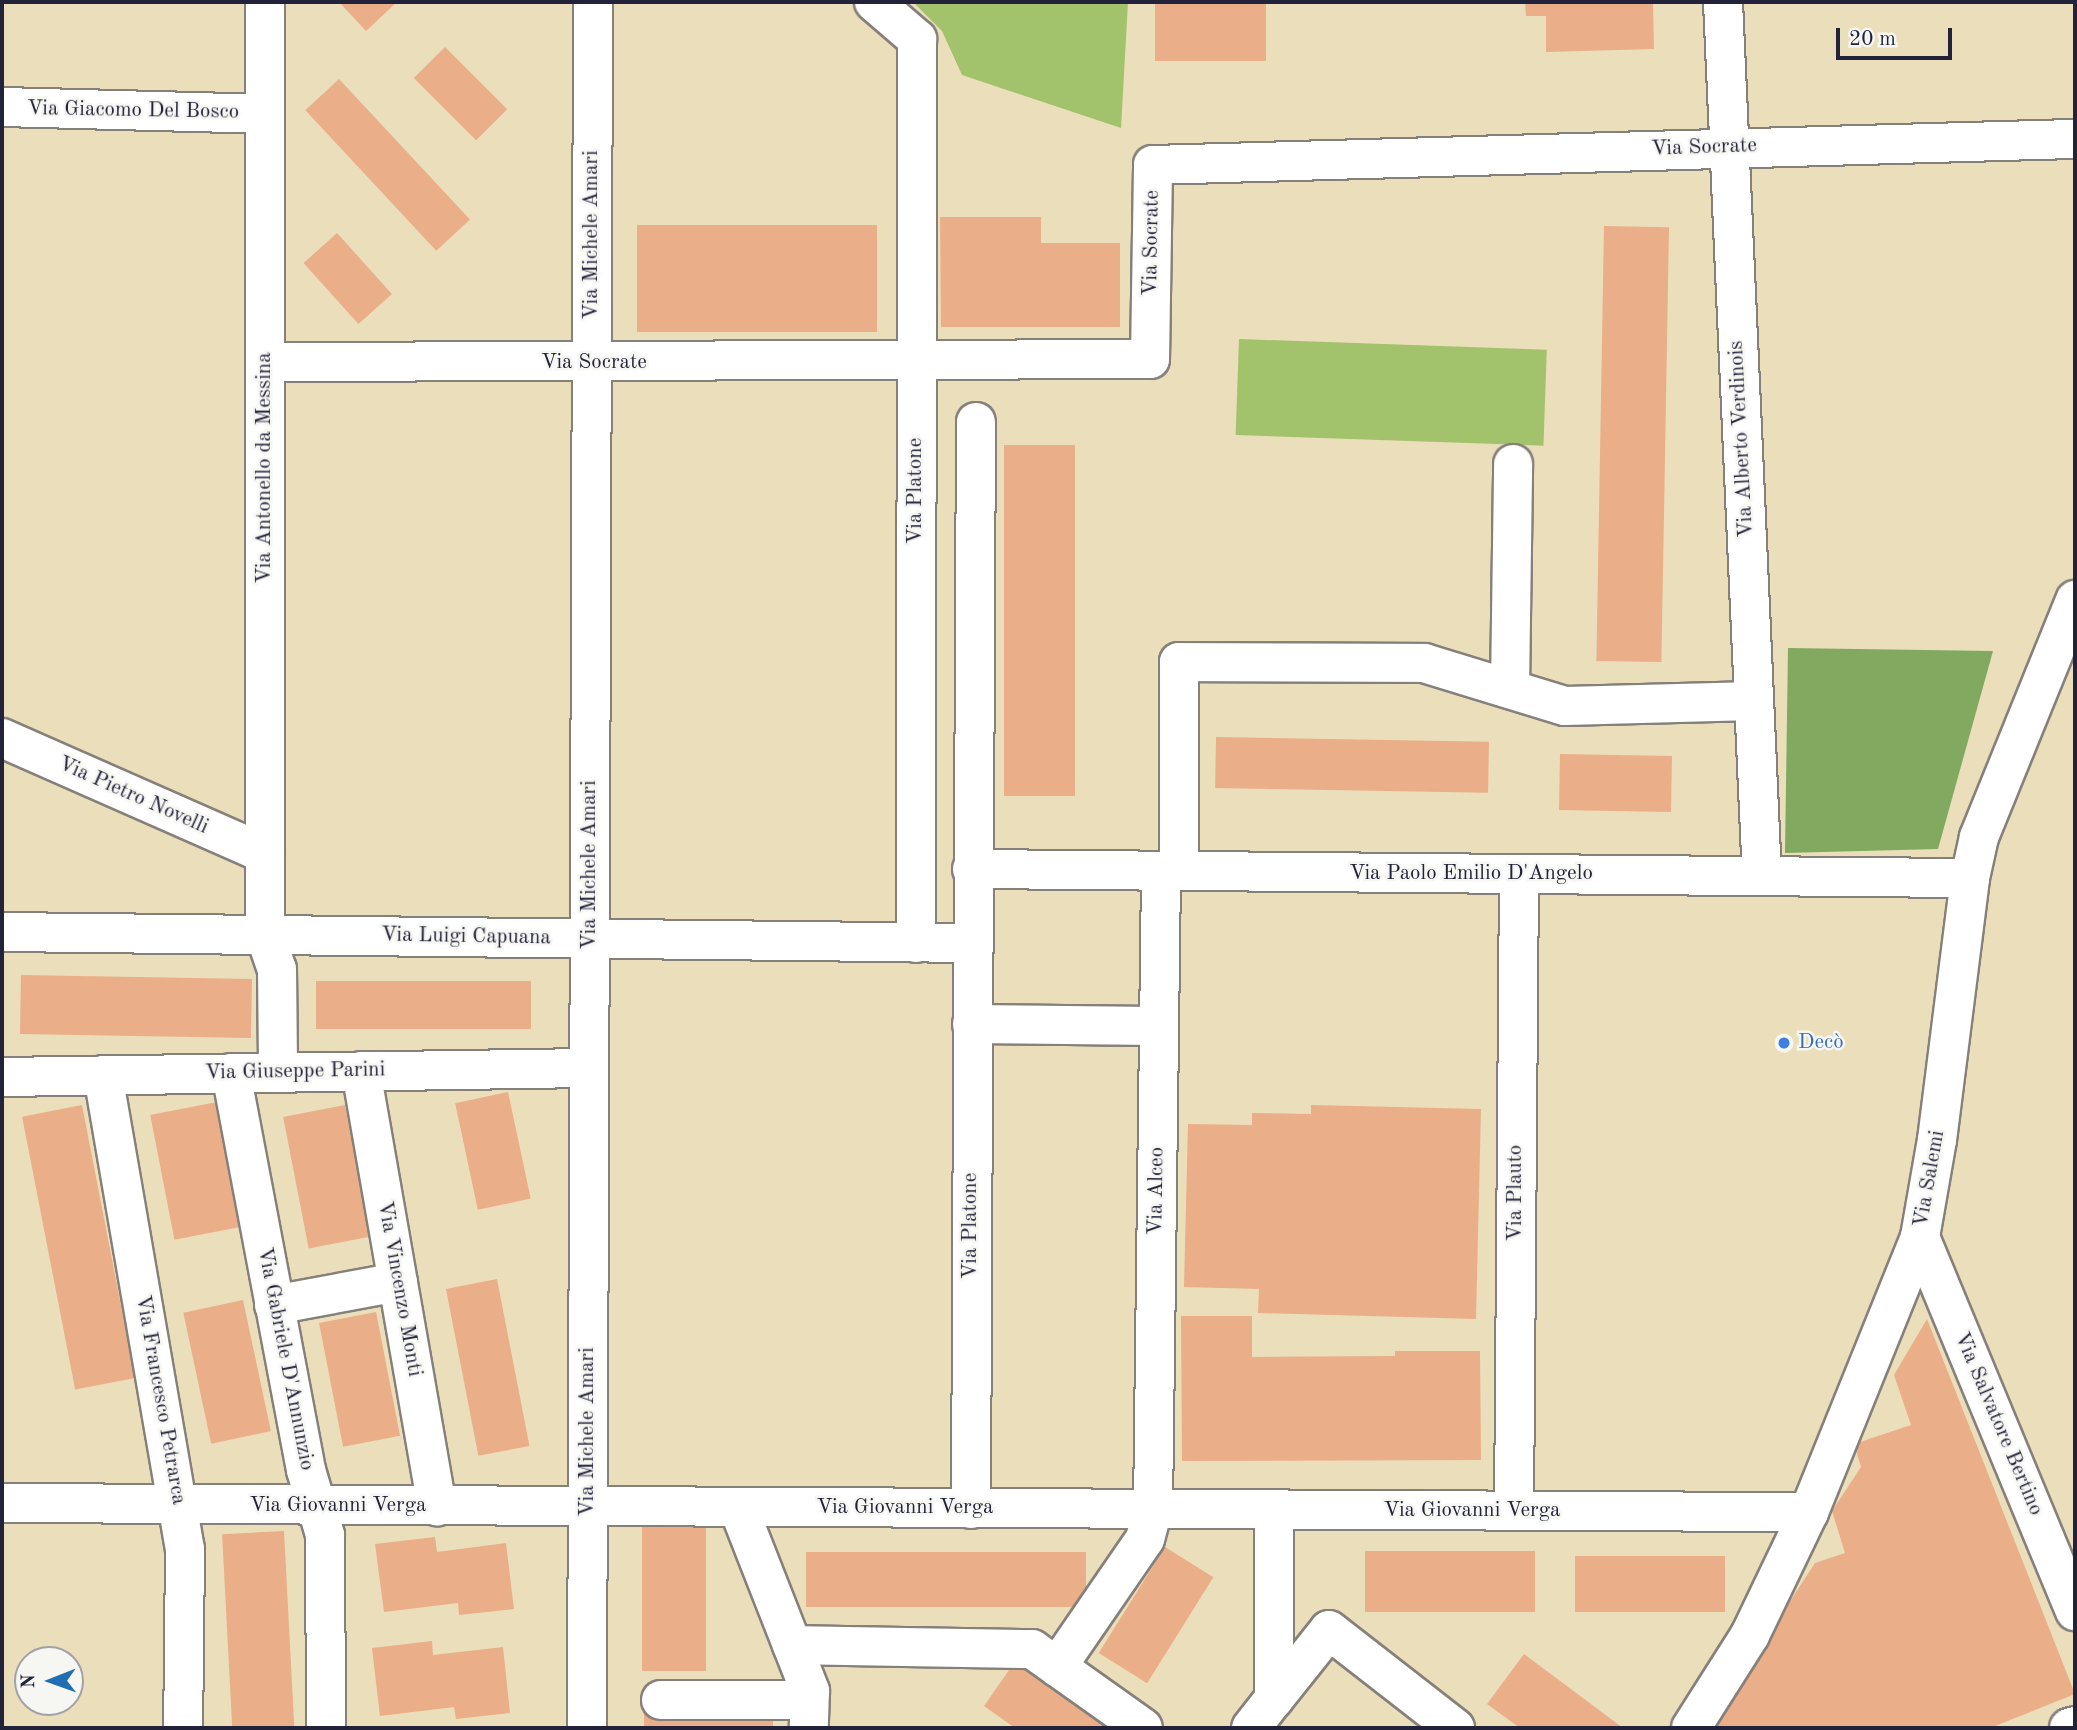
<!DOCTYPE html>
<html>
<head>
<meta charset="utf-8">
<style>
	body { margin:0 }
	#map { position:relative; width:2077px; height:1730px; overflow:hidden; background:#ebdebb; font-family:"Old Standard TT",serif }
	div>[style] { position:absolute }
	.green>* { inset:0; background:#a2c36c; transform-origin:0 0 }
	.forest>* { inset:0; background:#81a960 }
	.building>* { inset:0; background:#eaae88; transform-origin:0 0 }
	.roads { filter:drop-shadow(2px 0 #86807b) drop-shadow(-2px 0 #86807b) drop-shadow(0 2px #86807b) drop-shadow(0 -2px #86807b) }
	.minor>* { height:38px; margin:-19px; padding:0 19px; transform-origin:19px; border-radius:19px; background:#fff }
	.dots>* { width:19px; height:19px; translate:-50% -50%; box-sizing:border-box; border:4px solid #f6f6f2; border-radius:50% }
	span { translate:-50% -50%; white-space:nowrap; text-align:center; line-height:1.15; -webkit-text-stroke:5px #f6f6f2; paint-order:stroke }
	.street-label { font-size:21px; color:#22223b }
	.shop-label { font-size:21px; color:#366cbe }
	.left { translate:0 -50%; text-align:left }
	.frame { position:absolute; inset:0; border:4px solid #22223b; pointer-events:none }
	.north { position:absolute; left:14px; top:1646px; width:70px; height:70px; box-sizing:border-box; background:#f6f6f2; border:2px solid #a1a1a9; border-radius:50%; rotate:269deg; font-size:19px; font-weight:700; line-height:28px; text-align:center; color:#22223b }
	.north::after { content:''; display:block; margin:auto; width:24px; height:32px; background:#1f6fb2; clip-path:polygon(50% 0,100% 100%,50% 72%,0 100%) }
	.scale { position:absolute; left:1836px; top:28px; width:116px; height:32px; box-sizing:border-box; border:4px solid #22223b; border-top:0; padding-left:9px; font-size:21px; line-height:24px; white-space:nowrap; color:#22223b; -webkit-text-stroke:5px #f6f6f2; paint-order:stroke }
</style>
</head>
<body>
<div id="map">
	<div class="green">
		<i style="clip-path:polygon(913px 2px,1128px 2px,1121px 128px,962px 75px,942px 31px)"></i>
		<i style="left:1239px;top:339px;width:308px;height:96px;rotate:2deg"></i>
	</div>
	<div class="forest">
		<i style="clip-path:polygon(1788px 648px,1993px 651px,1938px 849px,1785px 853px)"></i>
	</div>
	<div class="building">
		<i style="clip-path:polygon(339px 2px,397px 2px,366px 31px)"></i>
		<i style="left:1155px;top:2px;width:111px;height:59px"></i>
		<i style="clip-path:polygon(1525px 2px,1653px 2px,1654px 49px,1546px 52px,1546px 16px,1526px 16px)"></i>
		<i style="left:445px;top:47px;width:88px;height:44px;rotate:45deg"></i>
		<i style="left:339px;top:79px;width:192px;height:46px;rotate:47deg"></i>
		<i style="clip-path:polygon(940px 217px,1041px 217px,1041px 243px,1120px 243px,1120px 327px,941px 327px)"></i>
		<i style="left:637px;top:225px;width:240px;height:107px"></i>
		<i style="left:1604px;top:226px;width:65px;height:435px;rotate:1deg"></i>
		<i style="left:337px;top:233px;width:82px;height:45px;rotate:48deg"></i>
		<i style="left:1004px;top:445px;width:71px;height:351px"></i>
		<i style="left:1216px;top:737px;width:273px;height:51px;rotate:1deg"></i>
		<i style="left:1560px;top:754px;width:112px;height:56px;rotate:1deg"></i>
		<i style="left:21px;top:975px;width:231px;height:59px;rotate:1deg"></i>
		<i style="left:531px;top:981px;width:48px;height:215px;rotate:90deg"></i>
		<i style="left:508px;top:1092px;width:109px;height:54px;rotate:78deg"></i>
		<i style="left:217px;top:1102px;width:127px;height:68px;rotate:79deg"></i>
		<i style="left:82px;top:1105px;width:278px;height:61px;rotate:79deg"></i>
		<i style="left:345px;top:1105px;width:134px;height:63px;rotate:79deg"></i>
		<i style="clip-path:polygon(1311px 1105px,1481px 1109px,1476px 1319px,1258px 1313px,1259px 1289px,1184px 1287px,1188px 1124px,1252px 1125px,1252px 1113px,1311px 1114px)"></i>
		<i style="left:497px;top:1279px;width:170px;height:52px;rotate:79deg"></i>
		<i style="left:243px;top:1300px;width:134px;height:61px;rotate:78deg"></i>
		<i style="left:376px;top:1312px;width:126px;height:58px;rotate:79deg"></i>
		<i style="clip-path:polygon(1181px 1316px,1252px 1316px,1252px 1357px,1395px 1356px,1395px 1351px,1480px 1351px,1481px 1460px,1182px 1461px)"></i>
		<i style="clip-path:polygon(1927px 1319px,2075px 1694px,1990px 1728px,1707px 1728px,1815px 1563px,1845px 1553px,1832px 1511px,1861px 1467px,1854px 1444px,1911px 1425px,1894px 1375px)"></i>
		<i style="left:642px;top:1521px;width:64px;height:150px"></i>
		<i style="left:284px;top:1531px;width:197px;height:62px;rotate:87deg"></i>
		<i style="clip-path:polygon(435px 1537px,437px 1552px,506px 1543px,514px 1609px,459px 1615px,458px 1603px,384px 1612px,375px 1544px)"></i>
		<i style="left:1165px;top:1547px;width:57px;height:125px;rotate:32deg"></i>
		<i style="left:1535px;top:1551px;width:61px;height:170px;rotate:90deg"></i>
		<i style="left:1086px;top:1552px;width:55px;height:280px;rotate:90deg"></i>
		<i style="left:1575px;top:1556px;width:150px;height:56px"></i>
		<i style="clip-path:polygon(432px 1641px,433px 1655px,503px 1647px,510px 1713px,456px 1719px,454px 1707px,380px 1716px,372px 1648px)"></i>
		<i style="clip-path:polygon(1524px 1654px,1623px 1728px,1520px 1728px,1487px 1704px)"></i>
		<i style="clip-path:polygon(1016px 1660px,1113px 1728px,1015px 1728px,984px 1706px)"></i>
		<i style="clip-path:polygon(644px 1704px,773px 1713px,773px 1728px,644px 1728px)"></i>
	</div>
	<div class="roads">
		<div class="minor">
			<i style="left:265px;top:2px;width:933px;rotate:90deg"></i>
			<i style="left:265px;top:935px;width:36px;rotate:71deg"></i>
			<i style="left:277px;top:969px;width:104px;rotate:89.4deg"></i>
			<i style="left:874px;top:2px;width:57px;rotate:40.7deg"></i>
			<i style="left:917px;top:39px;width:904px;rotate:90.06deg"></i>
			<i style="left:1723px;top:2px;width:875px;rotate:87.45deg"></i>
			<i style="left:2px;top:107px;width:263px;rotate:1.5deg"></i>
			<i style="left:265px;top:362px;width:885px;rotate:-0.19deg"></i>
			<i style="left:1150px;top:359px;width:194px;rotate:-89.1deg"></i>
			<i style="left:1153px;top:165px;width:922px;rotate:-1.62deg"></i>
			<i style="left:1510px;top:689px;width:225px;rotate:-89.2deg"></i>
			<i style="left:2px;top:738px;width:287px;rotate:23.8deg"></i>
			<i style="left:972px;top:869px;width:998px;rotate:0.52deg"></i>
			<i style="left:1179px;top:871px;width:209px;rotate:-90deg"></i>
			<i style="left:1179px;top:662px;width:245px;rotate:0.2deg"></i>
			<i style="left:1424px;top:663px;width:147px;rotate:17deg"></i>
			<i style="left:1565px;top:706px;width:189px;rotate:-1.5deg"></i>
			<i style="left:2px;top:932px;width:970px;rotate:0.65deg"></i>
			<i style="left:972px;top:1024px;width:187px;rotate:0.6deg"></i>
			<i style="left:361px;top:1071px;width:442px;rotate:80.1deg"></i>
			<i style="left:231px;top:1073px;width:404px;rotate:79.3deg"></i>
			<i style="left:306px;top:1470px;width:68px;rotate:73.7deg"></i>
			<i style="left:325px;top:1535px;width:193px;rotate:89.7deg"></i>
			<i style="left:103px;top:1075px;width:481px;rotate:80.2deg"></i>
			<i style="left:185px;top:1549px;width:179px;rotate:90.6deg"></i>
			<i style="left:2px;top:1077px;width:587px;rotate:-0.88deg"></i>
			<i style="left:1920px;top:1237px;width:405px;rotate:67.5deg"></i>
			<i style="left:274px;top:1305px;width:126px;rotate:-10.5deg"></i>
			<i style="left:2px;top:1503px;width:1807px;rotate:0.29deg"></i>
			<i style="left:738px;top:1507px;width:198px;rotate:68.6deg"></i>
			<i style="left:810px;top:1691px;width:37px;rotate:92deg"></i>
			<i style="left:971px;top:1509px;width:1087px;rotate:-89.74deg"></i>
			<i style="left:1514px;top:1511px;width:637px;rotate:-89.55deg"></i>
			<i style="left:792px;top:1645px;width:240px;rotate:1deg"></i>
			<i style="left:1032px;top:1649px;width:136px;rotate:35.4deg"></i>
			<i style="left:1057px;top:1667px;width:155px;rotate:-55.5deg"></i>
			<i style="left:1145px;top:1539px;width:30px;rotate:-75deg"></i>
			<i style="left:1153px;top:1510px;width:639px;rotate:-89.28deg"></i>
			<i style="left:1274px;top:1699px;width:88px;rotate:-51.4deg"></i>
			<i style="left:1329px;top:1630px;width:160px;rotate:37.9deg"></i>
			<i style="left:661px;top:1700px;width:148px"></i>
			<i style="left:587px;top:1728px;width:1726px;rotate:-89.8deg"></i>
			<i style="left:1251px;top:1728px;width:37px;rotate:-52deg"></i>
			<i style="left:1274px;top:1699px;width:189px;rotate:-90deg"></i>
			<i style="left:1691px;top:1728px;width:110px;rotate:-57.6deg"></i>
			<i style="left:1750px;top:1635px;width:136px;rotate:-64.4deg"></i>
			<i style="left:1809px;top:1512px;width:297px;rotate:-68deg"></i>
			<i style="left:1920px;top:1237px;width:98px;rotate:-80.1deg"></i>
			<i style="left:1937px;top:1140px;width:264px;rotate:-82.8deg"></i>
			<i style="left:1970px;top:878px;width:42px;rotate:-77.6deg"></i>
			<i style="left:1979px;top:837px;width:256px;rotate:-67.9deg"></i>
			<i style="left:2069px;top:1728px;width:6px;rotate:-18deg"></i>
		</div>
	</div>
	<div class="dots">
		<i style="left:1784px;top:1043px;background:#3f7fe0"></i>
	</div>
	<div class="street-label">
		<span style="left:133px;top:111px;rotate:1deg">Via Giacomo Del Bosco</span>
		<span style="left:1704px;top:148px;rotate:-2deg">Via Socrate</span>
		<span style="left:592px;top:235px;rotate:-90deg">Via Michele Amari</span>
		<span style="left:1152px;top:243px;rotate:-89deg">Via Socrate</span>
		<span style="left:594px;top:363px">Via Socrate</span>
		<span style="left:1742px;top:439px;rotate:-93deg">Via Alberto Verdinois</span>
		<span style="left:265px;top:468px;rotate:-90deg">Via Antonello da Messina</span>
		<span style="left:916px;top:491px;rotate:-90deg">Via Platone</span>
		<span style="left:133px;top:796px;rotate:24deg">Via Pietro Novelli</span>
		<span style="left:590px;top:865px;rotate:-90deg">Via Michele Amari</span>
		<span style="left:1471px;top:874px">Via Paolo Emilio D'Angelo</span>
		<span style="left:466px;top:937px;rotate:1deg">Via Luigi Capuana</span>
		<span style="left:295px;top:1072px;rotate:-1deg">Via Giuseppe Parini</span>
		<span style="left:1930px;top:1179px;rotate:-80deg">Via Salemi</span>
		<span style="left:1157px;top:1191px;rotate:-89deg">Via Alceo</span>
		<span style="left:1516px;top:1193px;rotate:-90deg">Via Plauto</span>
		<span style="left:971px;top:1226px;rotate:-90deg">Via Platone</span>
		<span style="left:399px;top:1289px;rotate:80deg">Via Vincenzo Monti</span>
		<span style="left:285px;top:1359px;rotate:79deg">Via Gabriele D'Annunzio</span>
		<span style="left:160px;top:1400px;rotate:80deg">Via Francesco Petrarca</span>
		<span style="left:1998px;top:1424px;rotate:67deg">Via Salvatore Bertino</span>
		<span style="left:588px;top:1432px;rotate:-90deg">Via Michele Amari</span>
		<span style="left:338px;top:1506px">Via Giovanni Verga</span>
		<span style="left:905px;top:1508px">Via Giovanni Verga</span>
		<span style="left:1472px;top:1511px">Via Giovanni Verga</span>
	</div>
	<div class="shop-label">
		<span class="left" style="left:1798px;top:1043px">Decò</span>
	</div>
	<div class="frame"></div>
	<div class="north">N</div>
	<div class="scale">20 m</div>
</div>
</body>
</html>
